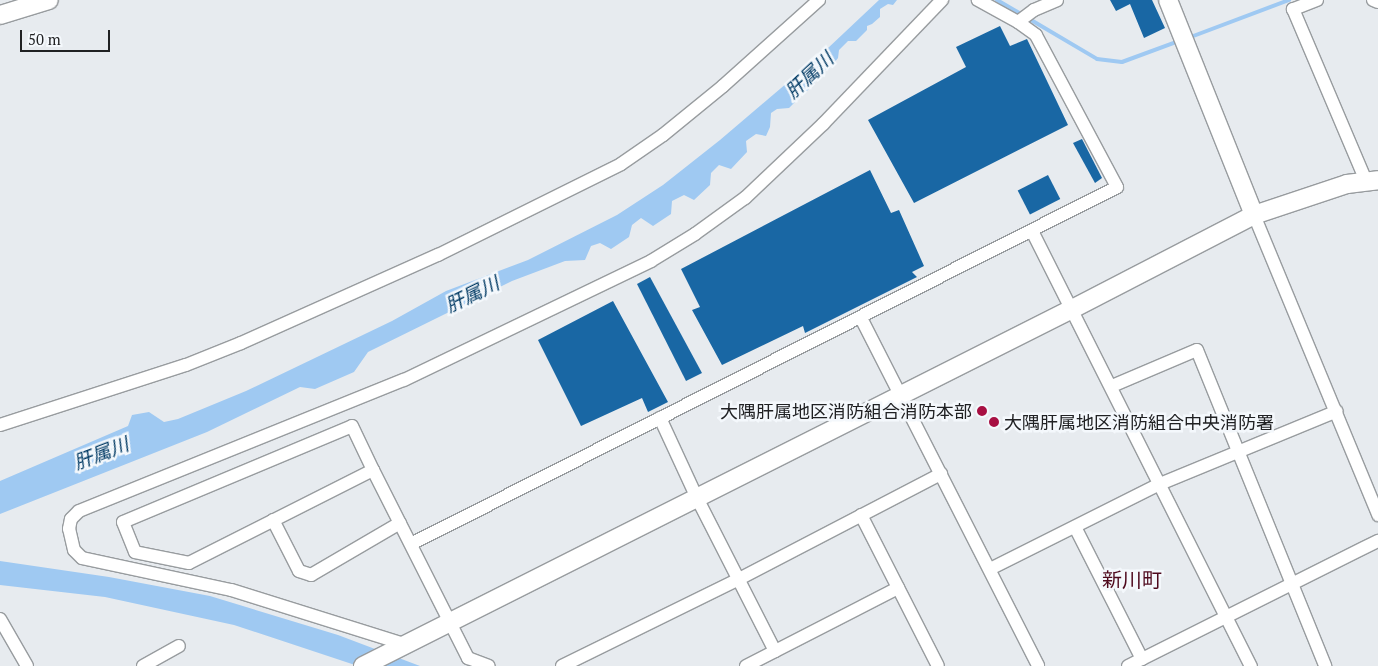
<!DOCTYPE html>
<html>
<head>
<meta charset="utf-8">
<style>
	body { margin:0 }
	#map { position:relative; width:1378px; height:666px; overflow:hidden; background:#e7ebef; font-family:"PT Serif","Noto Sans JP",serif }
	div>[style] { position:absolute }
	.water>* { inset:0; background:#9fc9f2 }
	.stream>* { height:4px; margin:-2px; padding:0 2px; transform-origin:2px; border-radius:2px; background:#9fc9f2 }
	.building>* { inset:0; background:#1967a4; transform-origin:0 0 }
	.roads { filter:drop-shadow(1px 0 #989c9f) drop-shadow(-1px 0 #989c9f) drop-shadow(0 1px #989c9f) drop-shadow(0 -1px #989c9f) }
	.street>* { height:12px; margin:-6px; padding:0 6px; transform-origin:6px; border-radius:6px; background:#fff }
	.secondary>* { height:18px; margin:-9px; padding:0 9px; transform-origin:9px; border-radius:9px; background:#fff }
	.dots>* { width:14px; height:14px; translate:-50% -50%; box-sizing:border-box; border:2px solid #f4f8fc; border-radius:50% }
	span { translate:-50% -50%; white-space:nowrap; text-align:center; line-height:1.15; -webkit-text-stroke:5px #f4f8fc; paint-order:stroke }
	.poi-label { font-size:18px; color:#202123 }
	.right { translate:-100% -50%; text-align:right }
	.left { translate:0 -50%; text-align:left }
	.water-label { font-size:19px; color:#013a64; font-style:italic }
	.quarter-label { font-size:20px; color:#4e091d }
	.scale { position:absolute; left:20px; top:30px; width:90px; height:22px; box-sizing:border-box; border:2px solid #202123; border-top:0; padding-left:6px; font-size:15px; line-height:18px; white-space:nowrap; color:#202123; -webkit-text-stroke:4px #f4f8fc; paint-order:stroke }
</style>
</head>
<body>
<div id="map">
	<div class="water">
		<i style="clip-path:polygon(879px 0,897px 0,893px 5px,888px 4px,880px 9px,880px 17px,872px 24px,867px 26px,867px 30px,856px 41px,848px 41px,839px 50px,838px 58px,829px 69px,821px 71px,817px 74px,815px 82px,807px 91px,800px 91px,798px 94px,799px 98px,789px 108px,777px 109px,771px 113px,770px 127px,766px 136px,756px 134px,746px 141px,747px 152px,731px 169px,719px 165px,711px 173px,710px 185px,694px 200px,684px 195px,672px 201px,671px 214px,653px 226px,641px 218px,632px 225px,629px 237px,611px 249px,600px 243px,591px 246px,585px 260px,565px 261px,512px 281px,368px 352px,354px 372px,315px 389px,300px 387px,207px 432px,0 514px,0 481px,128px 426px,132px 415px,149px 412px,164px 422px,178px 419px,246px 391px,392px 321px,446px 291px,528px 260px,617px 215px,663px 185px,720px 140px,827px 49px)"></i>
		<i style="clip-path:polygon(0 561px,109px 577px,210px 596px,338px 635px,420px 666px,358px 666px,234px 625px,105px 597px,0 585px)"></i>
	</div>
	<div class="stream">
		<i style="left:997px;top:0;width:116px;rotate:30.5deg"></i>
		<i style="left:1097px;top:59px;width:25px;rotate:7deg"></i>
		<i style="left:1122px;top:62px;width:61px;rotate:-20.2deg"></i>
		<i style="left:1188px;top:38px;width:108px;rotate:-20.6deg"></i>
	</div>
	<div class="building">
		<i style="clip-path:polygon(1110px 0,1152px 0,1165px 28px,1144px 38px,1130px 4px,1116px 11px)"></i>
		<i style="clip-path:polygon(1000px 26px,1010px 46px,1027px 39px,1068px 125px,914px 203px,868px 120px,966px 67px,956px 47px)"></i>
		<i style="clip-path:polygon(1082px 139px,1102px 178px,1095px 183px,1073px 143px)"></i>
		<i style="clip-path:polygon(870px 170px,891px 213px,899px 210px,924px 266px,912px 272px,917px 277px,805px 333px,803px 326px,722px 365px,692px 310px,700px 307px,681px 269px)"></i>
		<i style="left:1048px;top:175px;width:27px;height:34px;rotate:63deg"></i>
		<i style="clip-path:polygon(650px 277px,702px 373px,686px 381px,637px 284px)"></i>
		<i style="clip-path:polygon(613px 301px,668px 402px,648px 412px,642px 398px,581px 426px,538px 340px)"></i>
	</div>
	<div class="roads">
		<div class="street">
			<i style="left:1317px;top:0;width:26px;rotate:159deg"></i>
			<i style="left:1293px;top:9px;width:187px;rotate:67deg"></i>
			<i style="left:1373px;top:0;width:5px;rotate:22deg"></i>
			<i style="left:1018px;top:22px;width:20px;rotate:-37deg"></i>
			<i style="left:1034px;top:10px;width:25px;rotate:-23deg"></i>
			<i style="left:1254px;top:215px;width:325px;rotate:67.5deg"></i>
			<i style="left:1032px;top:231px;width:487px;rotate:63.3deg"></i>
			<i style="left:861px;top:318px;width:390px;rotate:63deg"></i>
			<i style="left:1112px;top:386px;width:92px;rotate:-23deg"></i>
			<i style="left:1197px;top:350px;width:341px;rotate:67.9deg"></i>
			<i style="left:660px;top:418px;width:88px;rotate:65.2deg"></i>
			<i style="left:697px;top:498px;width:172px;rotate:63deg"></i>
			<i style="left:0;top:425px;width:195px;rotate:-17.9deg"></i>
			<i style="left:186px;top:365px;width:59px;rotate:-21.8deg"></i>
			<i style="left:241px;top:343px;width:216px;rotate:-24.1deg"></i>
			<i style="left:438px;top:255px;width:204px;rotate:-26.4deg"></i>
			<i style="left:621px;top:164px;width:51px;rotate:-34.6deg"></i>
			<i style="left:663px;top:135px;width:77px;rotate:-39.2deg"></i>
			<i style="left:723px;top:86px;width:129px;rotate:-41.9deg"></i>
			<i style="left:352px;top:426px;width:49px;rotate:64.5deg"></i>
			<i style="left:373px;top:470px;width:206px;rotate:153.2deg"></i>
			<i style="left:189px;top:563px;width:55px;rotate:-168.5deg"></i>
			<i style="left:135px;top:552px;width:32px;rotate:-112deg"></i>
			<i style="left:123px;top:522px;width:248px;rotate:-22.7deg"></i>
			<i style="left:373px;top:470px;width:211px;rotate:63.2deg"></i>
			<i style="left:468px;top:658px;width:22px;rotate:21deg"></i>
			<i style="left:861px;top:515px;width:169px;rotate:63deg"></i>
			<i style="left:273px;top:520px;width:57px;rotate:63deg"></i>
			<i style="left:299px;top:571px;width:13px;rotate:18deg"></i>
			<i style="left:311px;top:575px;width:103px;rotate:-30.3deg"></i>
			<i style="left:1075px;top:527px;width:148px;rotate:63.1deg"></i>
			<i style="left:1142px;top:659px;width:264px;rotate:-26.6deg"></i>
			<i style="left:411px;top:544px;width:791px;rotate:-26.82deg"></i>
			<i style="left:1117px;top:187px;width:172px;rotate:-118.1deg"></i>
			<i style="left:1036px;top:35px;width:22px;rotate:-144deg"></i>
			<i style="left:1018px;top:22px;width:46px;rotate:-151.2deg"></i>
			<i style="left:990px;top:569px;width:190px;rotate:-26.6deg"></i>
			<i style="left:1160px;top:484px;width:191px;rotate:-22.4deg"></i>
			<i style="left:0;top:619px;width:54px;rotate:60.1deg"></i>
			<i style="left:407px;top:645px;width:184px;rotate:-162.6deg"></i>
			<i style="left:231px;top:590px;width:152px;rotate:-167.9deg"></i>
			<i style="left:82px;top:558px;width:11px;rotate:-135deg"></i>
			<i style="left:74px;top:550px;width:22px;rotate:-103deg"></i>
			<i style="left:69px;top:529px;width:10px;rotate:-79deg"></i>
			<i style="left:71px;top:519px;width:11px;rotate:-45deg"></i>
			<i style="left:79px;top:511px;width:350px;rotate:-22deg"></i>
			<i style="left:404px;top:380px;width:274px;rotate:-25.7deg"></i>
			<i style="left:651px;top:261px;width:52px;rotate:-31.5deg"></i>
			<i style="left:695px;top:234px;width:62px;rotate:-35.8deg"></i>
			<i style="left:745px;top:198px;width:108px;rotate:-43.5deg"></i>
			<i style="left:823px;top:124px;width:172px;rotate:-46.2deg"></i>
			<i style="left:143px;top:666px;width:41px;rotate:-29.1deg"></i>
			<i style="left:562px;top:666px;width:197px;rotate:-26.2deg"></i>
			<i style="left:739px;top:579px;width:228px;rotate:-27.5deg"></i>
			<i style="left:746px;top:666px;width:171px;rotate:-27.2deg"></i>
			<i style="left:1128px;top:666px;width:16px;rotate:-27deg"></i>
		</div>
		<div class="secondary">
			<i style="left:1168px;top:0;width:232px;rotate:68.2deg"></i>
			<i style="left:0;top:15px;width:51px;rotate:-17deg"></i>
			<i style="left:363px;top:666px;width:794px;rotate:-26.73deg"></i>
			<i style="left:1072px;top:309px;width:205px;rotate:-27.3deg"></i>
			<i style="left:1254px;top:215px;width:98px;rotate:-18.4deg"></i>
			<i style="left:1347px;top:184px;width:31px;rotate:-7deg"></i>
		</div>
	</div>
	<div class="dots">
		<i style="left:982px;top:411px;background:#a70f42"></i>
		<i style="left:994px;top:422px;background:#a70f42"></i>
	</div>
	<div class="poi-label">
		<span class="right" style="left:972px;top:411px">大隅肝属地区消防組合消防本部</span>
		<span class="left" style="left:1004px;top:422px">大隅肝属地区消防組合中央消防署</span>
	</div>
	<div class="water-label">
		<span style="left:809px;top:75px;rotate:-43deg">肝属川</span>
		<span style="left:472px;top:294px;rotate:-26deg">肝属川</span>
		<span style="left:101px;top:453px;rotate:-21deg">肝属川</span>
	</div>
	<div class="quarter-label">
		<span style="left:1132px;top:579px">新川町</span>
	</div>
	<div class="scale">50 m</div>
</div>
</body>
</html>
